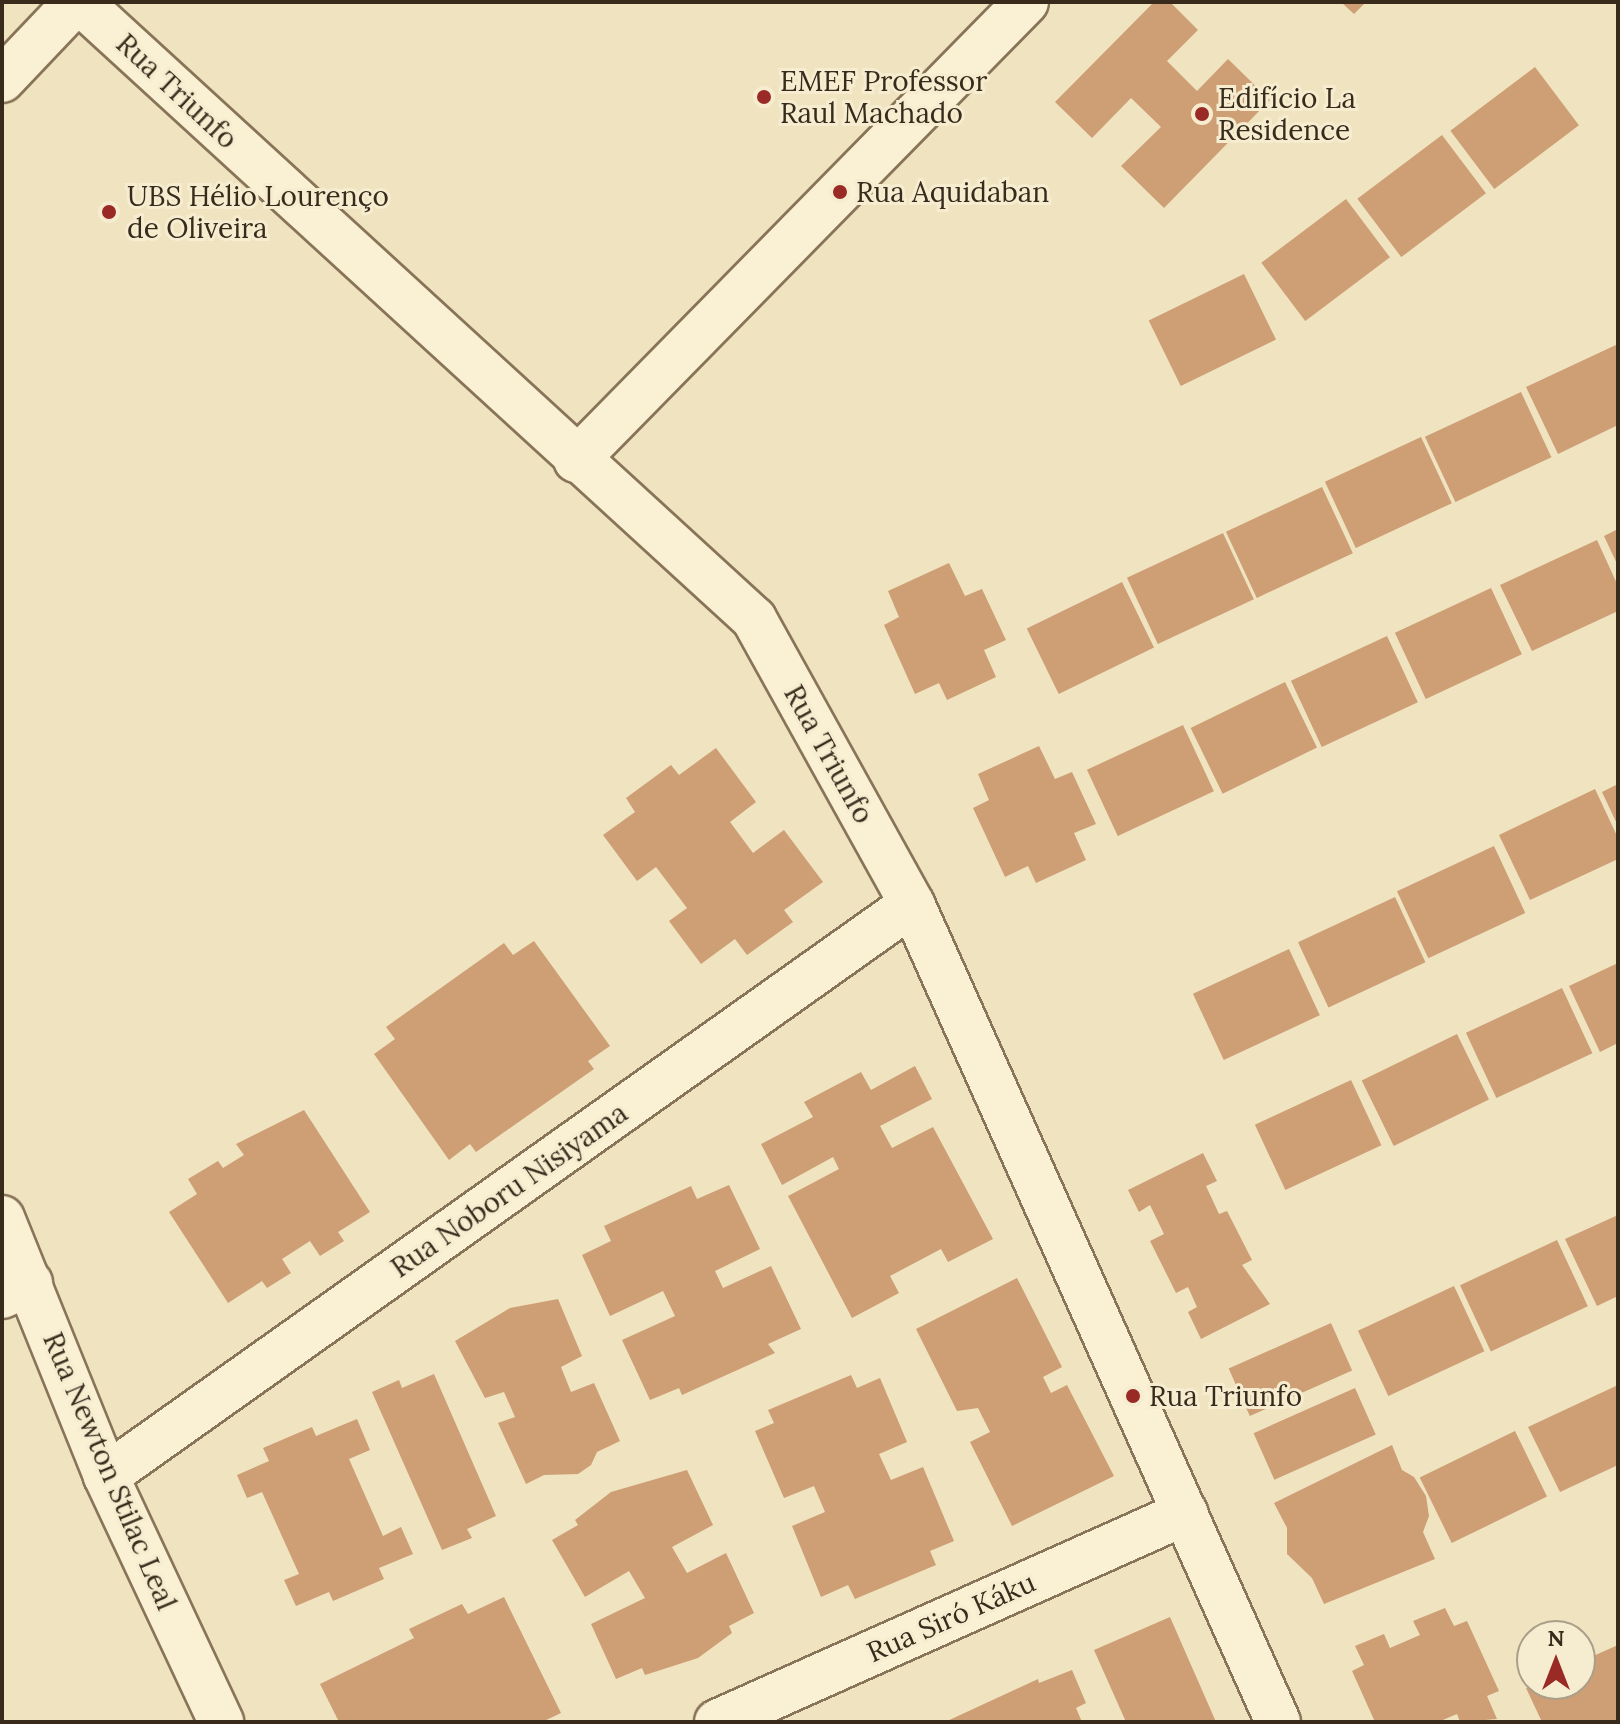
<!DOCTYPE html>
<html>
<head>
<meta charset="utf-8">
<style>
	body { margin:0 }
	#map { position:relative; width:1620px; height:1724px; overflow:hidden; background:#efe3c0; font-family:Lora,serif }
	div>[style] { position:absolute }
	.building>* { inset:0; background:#ce9e75; transform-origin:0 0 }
	.roads { filter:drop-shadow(2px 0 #887458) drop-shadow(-2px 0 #887458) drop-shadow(0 2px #887458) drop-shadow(0 -2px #887458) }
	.minor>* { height:44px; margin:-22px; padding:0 22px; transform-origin:22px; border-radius:22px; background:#faf0d3 }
	.tertiary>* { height:44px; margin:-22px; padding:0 22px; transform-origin:22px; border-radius:22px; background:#faf0d3 }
	.dots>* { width:22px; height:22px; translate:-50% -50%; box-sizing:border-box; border:4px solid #f6edd0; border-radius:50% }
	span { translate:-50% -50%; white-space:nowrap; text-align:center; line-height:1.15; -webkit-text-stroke:6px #f6edd0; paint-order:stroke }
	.poi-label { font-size:28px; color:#382b1c }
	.left { translate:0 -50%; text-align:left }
	.street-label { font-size:28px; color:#382b1c }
	.frame { position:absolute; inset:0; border:4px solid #382b1c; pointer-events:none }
	.north { position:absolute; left:1516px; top:1620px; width:80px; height:80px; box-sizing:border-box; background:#f6edd0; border:2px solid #aa9f88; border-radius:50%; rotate:0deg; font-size:22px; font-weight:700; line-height:32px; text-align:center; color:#382b1c }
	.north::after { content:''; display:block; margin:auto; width:28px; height:36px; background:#992a26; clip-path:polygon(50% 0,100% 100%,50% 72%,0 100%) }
</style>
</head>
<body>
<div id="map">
	<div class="building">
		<i style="clip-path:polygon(1154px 2px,1170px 2px,1198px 30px,1167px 61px,1197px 91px,1228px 59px,1270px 100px,1164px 208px,1121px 166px,1161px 127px,1131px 98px,1092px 138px,1055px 102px)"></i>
		<i style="clip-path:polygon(1341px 2px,1366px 2px,1354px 14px)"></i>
		<i style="left:1535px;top:67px;width:73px;height:106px;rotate:53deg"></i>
		<i style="left:1442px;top:135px;width:73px;height:106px;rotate:53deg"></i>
		<i style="left:1346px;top:199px;width:73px;height:106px;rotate:53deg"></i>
		<i style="left:1244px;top:274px;width:73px;height:106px;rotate:64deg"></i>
		<i style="clip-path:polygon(1618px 344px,1618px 425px,1558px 454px,1526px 387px)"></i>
		<i style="left:1521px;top:392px;width:72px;height:106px;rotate:65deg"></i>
		<i style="left:1421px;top:437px;width:73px;height:106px;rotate:65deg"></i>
		<i style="left:1322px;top:487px;width:73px;height:106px;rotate:65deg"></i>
		<i style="clip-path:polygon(1618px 529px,1618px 566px,1604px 536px)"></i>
		<i style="left:1223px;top:533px;width:73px;height:106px;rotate:65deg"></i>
		<i style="clip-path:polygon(1597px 540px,1618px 586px,1618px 611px,1532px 651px,1500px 585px)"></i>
		<i style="clip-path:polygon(949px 563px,965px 596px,982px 589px,1006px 640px,984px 650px,996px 677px,947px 700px,939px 683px,915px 694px,884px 625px,899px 617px,888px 591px)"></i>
		<i style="left:1122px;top:582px;width:73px;height:106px;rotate:64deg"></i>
		<i style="left:1491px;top:588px;width:73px;height:106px;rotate:65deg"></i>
		<i style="left:1387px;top:636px;width:73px;height:106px;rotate:65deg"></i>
		<i style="left:1285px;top:682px;width:73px;height:105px;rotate:64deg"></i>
		<i style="left:1183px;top:725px;width:73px;height:106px;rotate:65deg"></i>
		<i style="clip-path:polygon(1039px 746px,1055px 779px,1072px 772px,1096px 824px,1074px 833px,1086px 860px,1036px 883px,1028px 866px,1005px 877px,973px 808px,989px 800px,978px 774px)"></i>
		<i style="clip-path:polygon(716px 748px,756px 802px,730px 822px,753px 853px,784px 830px,823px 882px,784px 910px,793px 922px,747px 955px,735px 939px,701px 964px,669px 921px,687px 908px,656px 867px,637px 881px,603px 835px,635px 812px,626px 798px,671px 765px,679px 775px)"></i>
		<i style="clip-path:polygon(1618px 784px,1618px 826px,1602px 792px)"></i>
		<i style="clip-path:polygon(1595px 789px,1618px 838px,1618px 859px,1530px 900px,1499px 835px)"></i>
		<i style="left:1494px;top:846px;width:74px;height:107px;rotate:65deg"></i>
		<i style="left:1395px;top:897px;width:72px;height:107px;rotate:65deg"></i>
		<i style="clip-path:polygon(534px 941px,610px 1046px,588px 1061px,594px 1069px,476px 1152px,470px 1144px,449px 1160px,374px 1054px,395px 1039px,386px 1027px,504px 943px,513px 955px)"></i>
		<i style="left:1289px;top:949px;width:73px;height:106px;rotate:65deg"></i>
		<i style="clip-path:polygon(1618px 963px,1618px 1043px,1600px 1052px,1569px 986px)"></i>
		<i style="left:1562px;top:988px;width:72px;height:106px;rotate:65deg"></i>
		<i style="left:1457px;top:1034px;width:73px;height:106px;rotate:64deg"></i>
		<i style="clip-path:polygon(915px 1066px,932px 1099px,880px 1126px,892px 1148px,933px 1127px,993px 1239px,948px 1262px,941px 1249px,890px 1276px,899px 1293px,852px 1318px,788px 1196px,839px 1169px,833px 1157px,782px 1185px,761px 1144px,813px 1117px,804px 1102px,861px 1072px,871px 1090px)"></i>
		<i style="left:1351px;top:1080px;width:72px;height:106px;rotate:65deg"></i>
		<i style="clip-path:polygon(304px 1110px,370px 1212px,338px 1232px,344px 1241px,320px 1256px,310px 1241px,282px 1259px,291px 1273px,267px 1288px,262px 1281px,228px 1303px,169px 1212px,197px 1194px,188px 1179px,218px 1161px,223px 1168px,244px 1155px,236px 1144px)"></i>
		<i style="clip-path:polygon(1203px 1153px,1217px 1181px,1206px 1186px,1219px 1214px,1227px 1211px,1252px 1260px,1242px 1265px,1270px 1304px,1201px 1339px,1188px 1312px,1197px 1307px,1188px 1287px,1176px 1293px,1150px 1241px,1164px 1234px,1150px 1205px,1139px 1212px,1128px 1190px)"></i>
		<i style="clip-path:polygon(729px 1185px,760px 1249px,715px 1271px,723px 1288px,771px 1266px,801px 1329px,768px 1344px,775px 1353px,682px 1395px,679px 1388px,650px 1400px,622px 1340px,675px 1316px,663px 1291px,610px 1316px,582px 1255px,611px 1241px,604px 1226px,691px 1186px,697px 1199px)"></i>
		<i style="clip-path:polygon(1618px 1215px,1618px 1296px,1597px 1306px,1565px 1239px)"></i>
		<i style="left:1557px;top:1240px;width:73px;height:107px;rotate:65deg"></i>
		<i style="clip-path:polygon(1017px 1278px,1062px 1367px,1043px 1377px,1051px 1393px,1067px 1385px,1114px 1476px,1012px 1526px,970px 1442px,990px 1432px,978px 1408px,957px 1411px,916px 1329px)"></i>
		<i style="left:1454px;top:1286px;width:72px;height:106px;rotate:65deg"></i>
		<i style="clip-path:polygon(558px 1299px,582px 1356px,561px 1367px,571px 1392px,594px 1383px,620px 1441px,597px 1452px,591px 1465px,578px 1474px,544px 1475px,526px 1484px,498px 1423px,515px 1417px,504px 1392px,485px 1398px,455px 1341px,510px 1308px)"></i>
		<i style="left:1331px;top:1323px;width:52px;height:112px;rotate:66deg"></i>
		<i style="clip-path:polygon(434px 1374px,496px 1516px,467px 1529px,472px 1538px,442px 1550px,372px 1392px,399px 1380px,402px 1388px)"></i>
		<i style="clip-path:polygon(851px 1375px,857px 1388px,880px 1378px,907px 1442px,879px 1454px,891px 1480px,923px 1467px,954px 1541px,930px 1551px,936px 1565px,855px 1599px,848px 1585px,821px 1597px,792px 1526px,825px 1512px,814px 1486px,784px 1498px,755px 1431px,774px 1423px,768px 1410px)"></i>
		<i style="clip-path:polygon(1618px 1385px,1618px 1465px,1560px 1492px,1528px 1427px)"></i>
		<i style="left:1355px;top:1388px;width:51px;height:111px;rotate:66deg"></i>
		<i style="clip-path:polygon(357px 1419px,370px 1450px,349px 1459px,383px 1536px,401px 1527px,413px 1554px,379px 1568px,384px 1579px,333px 1601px,329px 1592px,296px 1606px,284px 1580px,299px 1574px,262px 1492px,247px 1498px,237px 1475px,269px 1461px,263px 1448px,312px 1427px,316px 1436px)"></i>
		<i style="left:1515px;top:1431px;width:73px;height:106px;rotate:64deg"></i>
		<i style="clip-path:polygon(1392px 1445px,1402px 1470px,1414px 1477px,1426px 1496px,1429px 1516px,1423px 1532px,1435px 1559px,1324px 1604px,1312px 1578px,1287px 1554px,1287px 1528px,1274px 1503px)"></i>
		<i style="clip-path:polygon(687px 1470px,713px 1525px,672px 1547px,687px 1573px,726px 1553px,754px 1613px,729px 1626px,732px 1633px,698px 1658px,645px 1675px,642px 1668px,616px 1679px,591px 1624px,645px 1598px,629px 1571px,585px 1597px,552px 1540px,578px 1525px,575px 1520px,611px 1492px)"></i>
		<i style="clip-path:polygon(504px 1597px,561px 1713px,542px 1722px,339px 1722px,320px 1684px,414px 1638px,409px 1629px,462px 1604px,468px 1614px)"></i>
		<i style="clip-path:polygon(1445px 1608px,1454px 1626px,1467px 1621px,1499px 1691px,1487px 1696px,1497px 1719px,1460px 1722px,1457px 1714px,1438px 1722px,1375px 1722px,1352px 1671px,1364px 1665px,1355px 1646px,1384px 1634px,1390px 1648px,1420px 1635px,1413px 1621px)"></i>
		<i style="clip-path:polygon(1170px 1617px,1216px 1722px,1126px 1722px,1094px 1650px)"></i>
		<i style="clip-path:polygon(1618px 1645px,1618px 1722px,1542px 1722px,1526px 1688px,1580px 1684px,1580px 1662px)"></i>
		<i style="clip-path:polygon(1072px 1670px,1086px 1703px,1076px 1708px,1082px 1722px,945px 1722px,1038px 1679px,1039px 1683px)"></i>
	</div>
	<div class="roads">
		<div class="minor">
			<i style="left:80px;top:2px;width:914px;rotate:42.47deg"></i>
			<i style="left:754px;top:619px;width:326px;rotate:61deg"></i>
			<i style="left:912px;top:904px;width:896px;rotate:65.89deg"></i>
			<i style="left:2px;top:80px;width:108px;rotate:-46.5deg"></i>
			<i style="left:576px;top:460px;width:642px;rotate:-45.5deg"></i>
			<i style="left:2px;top:1296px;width:31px;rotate:-25deg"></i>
			<i style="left:106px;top:1476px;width:988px;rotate:-35.36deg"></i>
			<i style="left:717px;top:1722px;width:513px;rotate:-24.06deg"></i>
		</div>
		<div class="tertiary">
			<i style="left:2px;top:1218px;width:278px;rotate:68deg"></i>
			<i style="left:106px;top:1476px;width:272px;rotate:64.9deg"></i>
		</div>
	</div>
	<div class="dots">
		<i style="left:764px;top:97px;background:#992a26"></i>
		<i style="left:1202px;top:114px;background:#992a26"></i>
		<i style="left:840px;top:192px;background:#992a26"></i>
		<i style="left:109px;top:212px;background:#992a26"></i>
		<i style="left:1133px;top:1396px;background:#992a26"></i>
	</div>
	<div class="poi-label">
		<span class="left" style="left:780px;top:97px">EMEF Professor<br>Raul Machado</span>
		<span class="left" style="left:1218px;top:114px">Edifício La<br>Residence</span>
		<span class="left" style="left:856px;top:192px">Rua Aquidaban</span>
		<span class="left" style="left:127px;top:212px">UBS Hélio Lourenço<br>de Oliveira</span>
		<span class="left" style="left:1149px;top:1396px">Rua Triunfo</span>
	</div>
	<div class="street-label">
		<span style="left:177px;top:91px;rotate:43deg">Rua Triunfo</span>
		<span style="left:829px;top:754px;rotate:61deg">Rua Triunfo</span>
		<span style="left:509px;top:1190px;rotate:-35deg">Rua Noboru Nisiyama</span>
		<span style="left:110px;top:1471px;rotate:67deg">Rua Newton Stilac Leal</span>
		<span style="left:951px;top:1617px;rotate:-24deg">Rua Siró Káku</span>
	</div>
	<div class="frame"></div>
	<div class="north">N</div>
</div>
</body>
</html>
